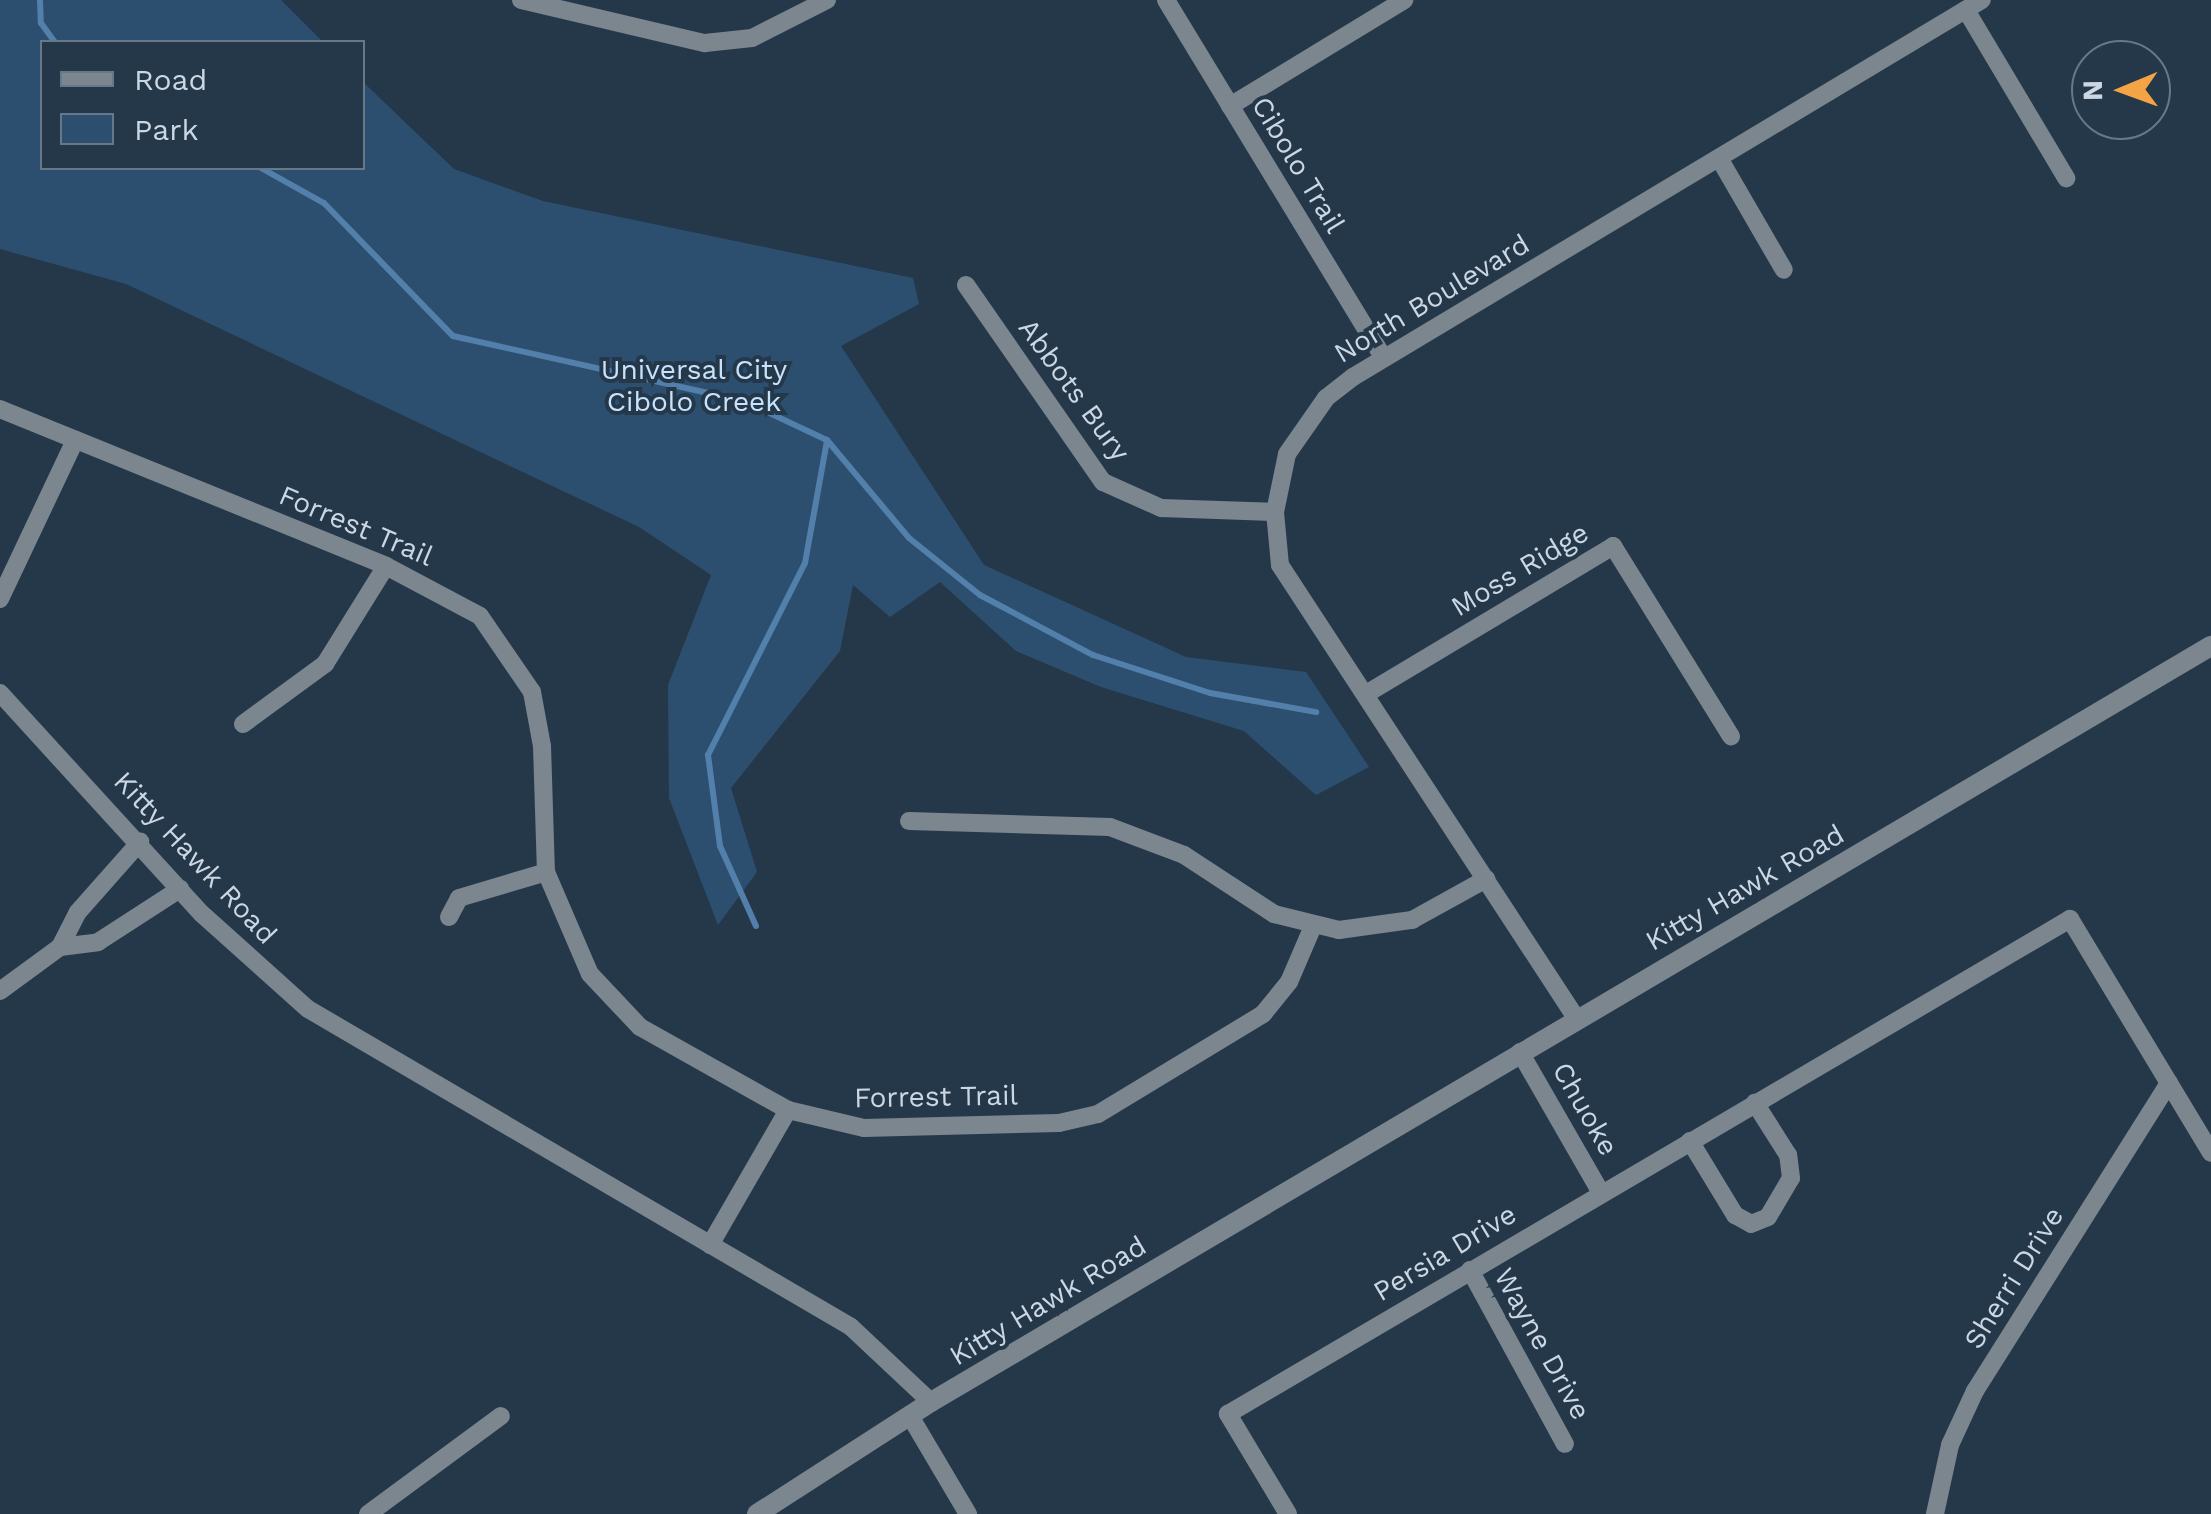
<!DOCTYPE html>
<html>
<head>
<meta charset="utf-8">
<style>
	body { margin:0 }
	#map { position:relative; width:2211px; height:1514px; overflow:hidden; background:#25384a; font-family:"Work Sans",sans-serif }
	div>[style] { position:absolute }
	.green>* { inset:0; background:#2c4f6f }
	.stream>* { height:6px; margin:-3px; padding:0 3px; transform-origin:3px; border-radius:3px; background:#5280aa }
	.minor>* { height:18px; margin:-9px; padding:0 9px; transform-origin:9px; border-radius:9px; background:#7c868f }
	.tertiary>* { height:20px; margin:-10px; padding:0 10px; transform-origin:10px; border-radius:10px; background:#7c868f }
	span { translate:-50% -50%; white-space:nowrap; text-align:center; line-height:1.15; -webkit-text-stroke:8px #25384a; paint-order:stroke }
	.street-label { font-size:28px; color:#cbd7e3 }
	.park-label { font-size:28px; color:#c7e2fb }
	.legend { position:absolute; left:40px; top:40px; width:325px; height:130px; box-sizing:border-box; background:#25384a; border:2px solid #677887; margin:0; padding:12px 18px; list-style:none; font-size:30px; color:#cbd7e3 }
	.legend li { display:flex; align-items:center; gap:20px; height:50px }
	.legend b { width:50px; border:2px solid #677887 }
	.north { position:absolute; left:2071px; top:40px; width:100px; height:100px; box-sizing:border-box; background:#25384a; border:2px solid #677887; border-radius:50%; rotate:269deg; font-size:28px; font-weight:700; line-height:40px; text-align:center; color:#cbd7e3 }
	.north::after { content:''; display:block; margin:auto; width:35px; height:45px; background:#f4a444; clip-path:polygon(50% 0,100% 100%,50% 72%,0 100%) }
</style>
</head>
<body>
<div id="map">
	<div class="green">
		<i style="clip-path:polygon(0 0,281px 0,323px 42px,42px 42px,42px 168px,362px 168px,363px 82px,454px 169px,543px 201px,913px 278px,919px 304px,841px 346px,984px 565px,1186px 657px,1306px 672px,1369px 767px,1316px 795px,1244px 731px,1101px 687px,1016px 651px,940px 582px,890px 617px,853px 585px,840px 651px,731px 788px,757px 872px,718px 925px,669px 798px,668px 685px,711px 575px,639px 527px,126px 284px,0 249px)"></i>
	</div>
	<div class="stream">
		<i style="left:40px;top:0;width:23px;rotate:88deg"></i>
		<i style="left:41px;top:23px;width:24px;rotate:54deg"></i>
		<i style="left:261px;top:168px;width:72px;rotate:29.1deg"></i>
		<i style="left:324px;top:203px;width:185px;rotate:45.9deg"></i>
		<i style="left:453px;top:336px;width:298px;rotate:12.6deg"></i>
		<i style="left:744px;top:401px;width:92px;rotate:25.2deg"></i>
		<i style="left:827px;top:440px;width:128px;rotate:50.1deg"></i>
		<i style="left:909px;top:538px;width:91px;rotate:38.8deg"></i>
		<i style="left:980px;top:595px;width:128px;rotate:28deg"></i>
		<i style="left:1093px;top:655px;width:123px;rotate:18deg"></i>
		<i style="left:1210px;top:693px;width:108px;rotate:10.2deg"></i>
		<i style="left:756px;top:926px;width:88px;rotate:-114.2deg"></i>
		<i style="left:720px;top:846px;width:92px;rotate:-97.5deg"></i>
		<i style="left:708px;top:755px;width:215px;rotate:-63.2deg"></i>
		<i style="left:805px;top:563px;width:124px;rotate:-79.8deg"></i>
	</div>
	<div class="minor">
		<i style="left:521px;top:0;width:189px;rotate:13.2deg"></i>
		<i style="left:705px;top:43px;width:47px;rotate:-6.1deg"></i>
		<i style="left:752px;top:38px;width:84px;rotate:-26.9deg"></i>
		<i style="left:1166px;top:0;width:419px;rotate:58.7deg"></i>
		<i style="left:1966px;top:10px;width:196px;rotate:59.2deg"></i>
		<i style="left:1230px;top:106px;width:204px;rotate:-31.3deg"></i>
		<i style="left:1719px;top:158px;width:129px;rotate:59.9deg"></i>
		<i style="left:966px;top:285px;width:240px;rotate:55.2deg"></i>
		<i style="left:1103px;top:482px;width:64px;rotate:24.1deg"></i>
		<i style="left:1161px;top:508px;width:114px;rotate:2deg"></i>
		<i style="left:0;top:409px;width:417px;rotate:22.1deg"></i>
		<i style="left:386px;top:566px;width:106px;rotate:28deg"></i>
		<i style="left:480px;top:616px;width:92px;rotate:55.6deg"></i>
		<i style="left:532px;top:692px;width:55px;rotate:79.5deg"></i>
		<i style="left:542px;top:746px;width:126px;rotate:88.2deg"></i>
		<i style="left:546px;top:872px;width:111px;rotate:66.7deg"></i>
		<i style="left:590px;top:974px;width:73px;rotate:46.7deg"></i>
		<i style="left:640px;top:1027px;width:170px;rotate:29.3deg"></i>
		<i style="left:788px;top:1110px;width:78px;rotate:13.3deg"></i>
		<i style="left:864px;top:1128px;width:195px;rotate:-1.5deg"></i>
		<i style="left:1059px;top:1123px;width:40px;rotate:-13deg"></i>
		<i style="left:1098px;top:1114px;width:193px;rotate:-31.2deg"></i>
		<i style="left:1263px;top:1014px;width:41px;rotate:-50.9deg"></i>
		<i style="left:1289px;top:982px;width:61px;rotate:-66.8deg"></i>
		<i style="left:0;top:599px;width:176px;rotate:-64.7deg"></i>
		<i style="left:0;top:693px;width:299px;rotate:47.6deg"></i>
		<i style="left:202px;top:914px;width:142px;rotate:41.9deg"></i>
		<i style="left:308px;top:1009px;width:629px;rotate:30.35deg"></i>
		<i style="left:851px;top:1327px;width:110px;rotate:43.2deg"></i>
		<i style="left:1366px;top:694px;width:288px;rotate:-30.9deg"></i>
		<i style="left:1613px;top:546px;width:224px;rotate:58.2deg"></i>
		<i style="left:243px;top:724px;width:102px;rotate:-36.2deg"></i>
		<i style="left:325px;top:664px;width:115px;rotate:-58.1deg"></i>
		<i style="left:909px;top:821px;width:201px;rotate:1.7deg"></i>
		<i style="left:1110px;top:827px;width:79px;rotate:20.7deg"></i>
		<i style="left:1184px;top:855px;width:108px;rotate:33.2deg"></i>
		<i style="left:1274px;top:914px;width:67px;rotate:13.8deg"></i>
		<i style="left:1339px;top:930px;width:74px;rotate:-7.8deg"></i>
		<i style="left:1412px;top:920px;width:85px;rotate:-29deg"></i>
		<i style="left:449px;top:917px;width:21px;rotate:-62deg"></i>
		<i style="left:459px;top:898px;width:91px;rotate:-16.6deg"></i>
		<i style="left:60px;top:947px;width:38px;rotate:-7deg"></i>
		<i style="left:98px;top:942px;width:98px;rotate:-32.9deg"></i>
		<i style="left:0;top:991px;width:74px;rotate:-36.3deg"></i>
		<i style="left:60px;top:947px;width:39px;rotate:-63deg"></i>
		<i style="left:78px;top:912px;width:94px;rotate:-48.5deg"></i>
		<i style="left:1576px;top:1018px;width:541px;rotate:-123.16deg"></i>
		<i style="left:1280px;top:565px;width:53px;rotate:-95.4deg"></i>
		<i style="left:1275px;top:512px;width:59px;rotate:-78.3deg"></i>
		<i style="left:1287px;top:454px;width:68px;rotate:-55.1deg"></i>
		<i style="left:1326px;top:398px;width:34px;rotate:-38deg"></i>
		<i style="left:1353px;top:377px;width:733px;rotate:-30.94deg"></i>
		<i style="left:1520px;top:1052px;width:163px;rotate:60.1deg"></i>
		<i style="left:1690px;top:1141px;width:87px;rotate:58.7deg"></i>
		<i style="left:1735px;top:1215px;width:18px;rotate:29deg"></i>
		<i style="left:1751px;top:1224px;width:18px;rotate:-22deg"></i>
		<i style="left:1768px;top:1217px;width:45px;rotate:-59.5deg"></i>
		<i style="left:1791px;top:1178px;width:23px;rotate:-97deg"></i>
		<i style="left:1788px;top:1155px;width:62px;rotate:-122.4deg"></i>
		<i style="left:710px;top:1245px;width:156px;rotate:-60deg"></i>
		<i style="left:1470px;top:1270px;width:198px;rotate:61.4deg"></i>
		<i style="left:910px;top:1416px;width:114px;rotate:59.4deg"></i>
		<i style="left:368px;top:1514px;width:165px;rotate:-36.4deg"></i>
		<i style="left:1288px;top:1514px;width:117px;rotate:-121deg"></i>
		<i style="left:1228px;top:1414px;width:977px;rotate:-30.45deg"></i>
		<i style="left:2070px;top:919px;width:273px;rotate:58.9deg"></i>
		<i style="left:1935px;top:1514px;width:71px;rotate:-77.7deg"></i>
		<i style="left:1950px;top:1445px;width:60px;rotate:-65.2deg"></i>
		<i style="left:1975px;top:1391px;width:364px;rotate:-57.8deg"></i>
	</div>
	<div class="tertiary">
		<i style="left:757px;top:1514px;width:207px;rotate:-32.8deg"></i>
		<i style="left:931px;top:1402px;width:1487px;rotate:-30.57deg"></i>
	</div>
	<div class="street-label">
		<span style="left:1298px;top:165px;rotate:59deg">Cibolo Trail</span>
		<span style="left:1432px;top:299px;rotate:-31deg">North Boulevard</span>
		<span style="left:1074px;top:390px;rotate:54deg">Abbots Bury</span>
		<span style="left:356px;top:526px;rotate:23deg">Forrest Trail</span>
		<span style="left:1520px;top:570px;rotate:-31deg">Moss Ridge</span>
		<span style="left:195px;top:858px;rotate:47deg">Kitty Hawk Road</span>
		<span style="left:1745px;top:888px;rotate:-30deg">Kitty Hawk Road</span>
		<span style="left:936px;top:1097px;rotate:-1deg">Forrest Trail</span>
		<span style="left:1585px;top:1109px;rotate:60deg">Chuoke</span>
		<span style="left:1445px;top:1253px;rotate:-31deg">Persia Drive</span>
		<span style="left:2014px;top:1278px;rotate:-58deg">Sherri Drive</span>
		<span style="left:1048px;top:1301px;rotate:-31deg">Kitty Hawk Road</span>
		<span style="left:1542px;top:1344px;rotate:61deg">Wayne Drive</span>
	</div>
	<div class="park-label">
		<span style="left:694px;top:386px">Universal City<br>Cibolo Creek</span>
	</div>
	<ul class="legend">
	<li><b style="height:12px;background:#7c868f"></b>Road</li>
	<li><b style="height:28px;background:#2c4f6f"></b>Park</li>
	</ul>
	<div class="north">N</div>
</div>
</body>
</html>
